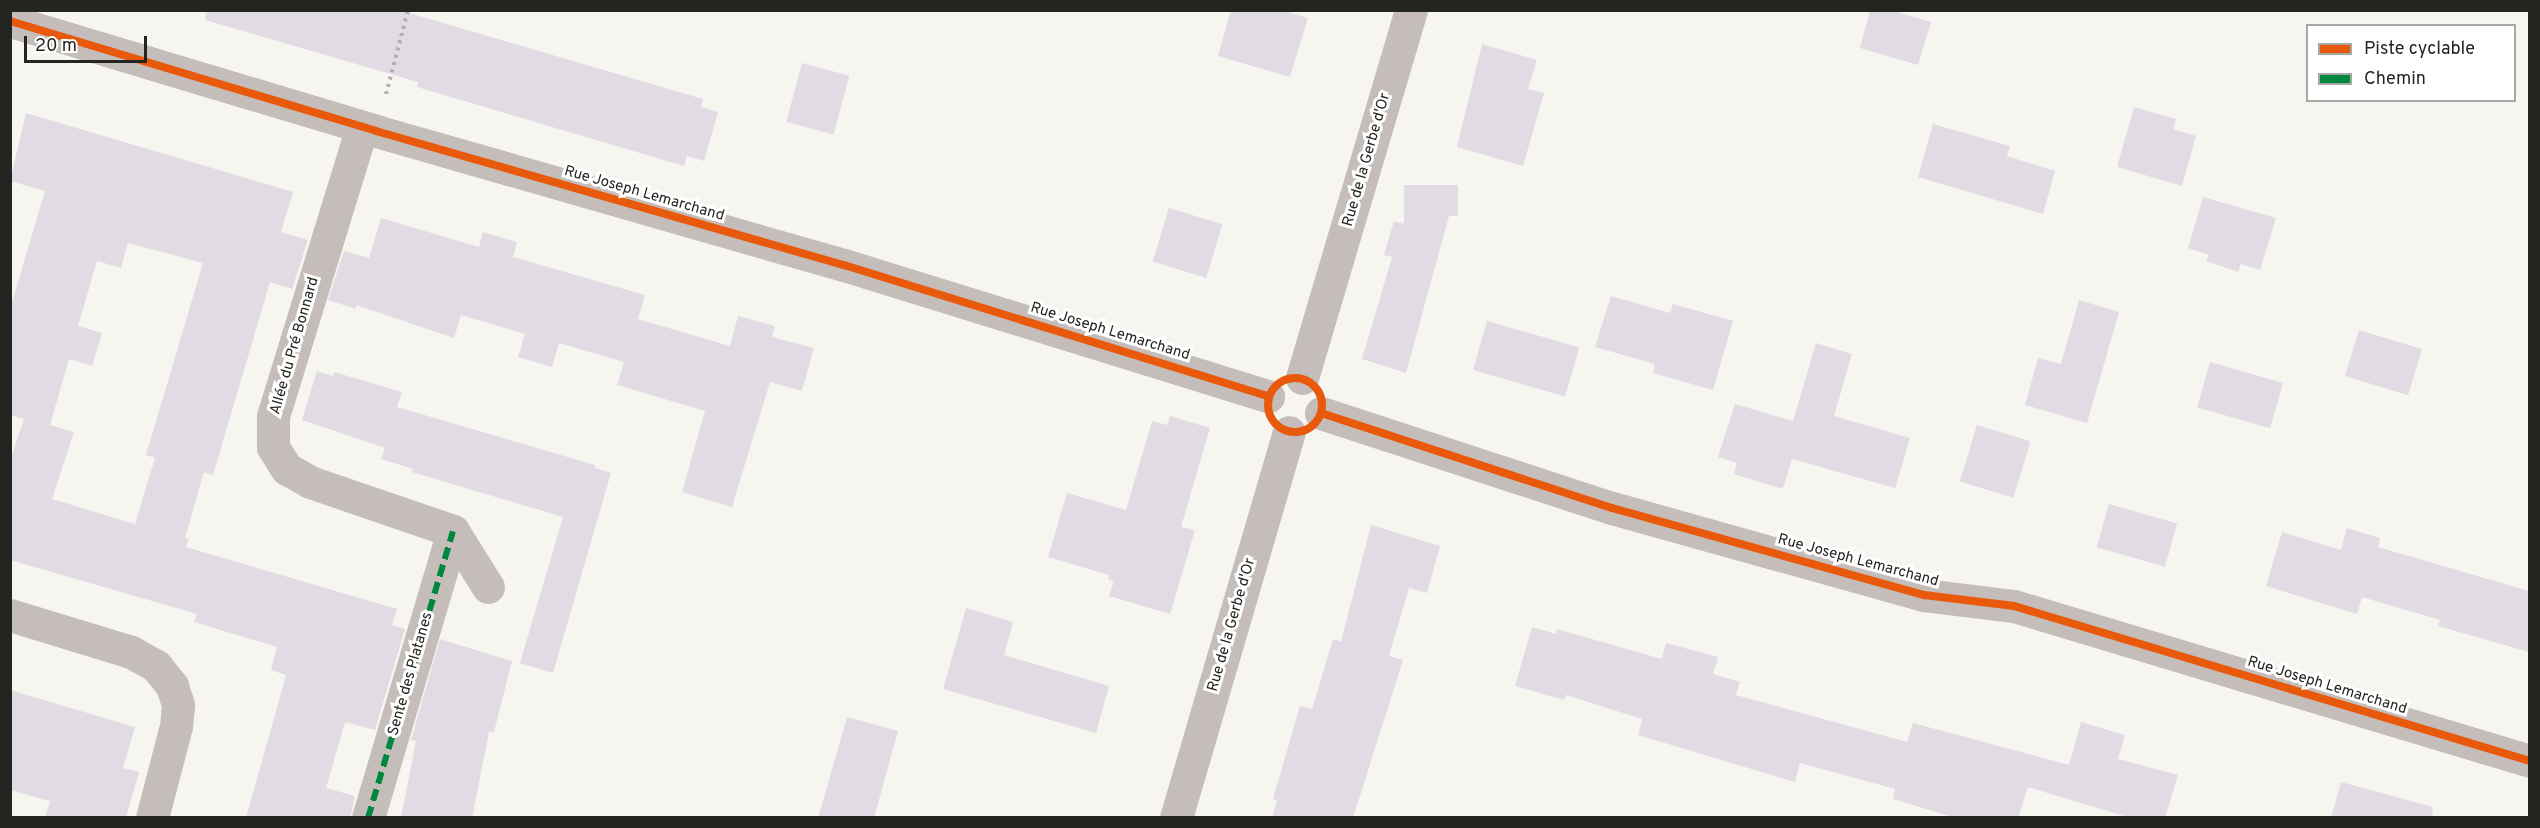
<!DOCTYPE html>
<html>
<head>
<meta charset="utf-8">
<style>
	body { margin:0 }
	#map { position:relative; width:2540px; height:828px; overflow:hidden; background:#f6f5f0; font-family:Overpass,sans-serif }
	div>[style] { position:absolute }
	.building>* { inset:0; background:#e1dce4; transform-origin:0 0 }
	.path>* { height:4px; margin-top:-2px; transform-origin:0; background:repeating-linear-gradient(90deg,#b4afac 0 3px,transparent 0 7.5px) }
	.minor>* { height:33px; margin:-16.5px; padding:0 16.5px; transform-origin:16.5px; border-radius:16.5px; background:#c5bdba }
	.quiet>* { height:6px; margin-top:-3px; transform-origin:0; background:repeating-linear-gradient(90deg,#00873e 0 12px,transparent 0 18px) }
	.cycleway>* { height:8px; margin:-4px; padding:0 4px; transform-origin:4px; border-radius:4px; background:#e8590c }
	.cycleway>.ring { margin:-4px; padding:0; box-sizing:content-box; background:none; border:8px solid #e8590c; border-radius:50% }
	span { translate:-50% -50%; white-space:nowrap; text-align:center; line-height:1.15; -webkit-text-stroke:6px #fff; paint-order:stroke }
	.street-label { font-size:15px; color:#242420 }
	.frame { position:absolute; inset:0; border:12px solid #242420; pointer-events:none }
	.legend { position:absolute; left:2306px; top:24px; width:210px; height:78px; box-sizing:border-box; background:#fff; border:2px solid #a7a7a6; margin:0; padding:8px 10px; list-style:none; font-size:18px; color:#242420 }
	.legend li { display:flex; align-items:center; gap:12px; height:30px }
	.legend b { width:30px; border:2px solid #a7a7a6 }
	.scale { position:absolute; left:24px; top:36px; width:123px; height:27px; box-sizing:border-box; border:3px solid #242420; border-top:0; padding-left:8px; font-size:18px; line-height:21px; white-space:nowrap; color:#242420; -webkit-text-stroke:4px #fff; paint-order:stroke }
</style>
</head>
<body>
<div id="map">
	<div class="building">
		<i style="clip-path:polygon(206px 10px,399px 10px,703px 99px,701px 107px,718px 112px,704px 161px,687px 156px,684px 166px,417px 87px,418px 82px,205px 20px)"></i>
		<i style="clip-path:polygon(1231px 10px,1282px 10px,1308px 18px,1290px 77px,1218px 56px)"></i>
		<i style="clip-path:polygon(1870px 10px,1890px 10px,1931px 22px,1918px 65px,1860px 48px)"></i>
		<i style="clip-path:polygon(1482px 44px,1537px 60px,1528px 89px,1544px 93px,1523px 166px,1457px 147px)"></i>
		<i style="left:802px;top:63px;width:49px;height:61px;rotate:15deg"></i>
		<i style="clip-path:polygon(2134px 107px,2176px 119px,2173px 129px,2196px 136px,2182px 186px,2117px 167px)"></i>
		<i style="clip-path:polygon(evenodd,26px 113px,293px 192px,281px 232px,308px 240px,292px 289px,270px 282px,213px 475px,204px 472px,185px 538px,189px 539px,186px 547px,397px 609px,392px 625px,405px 629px,375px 730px,345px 722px,326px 788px,355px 796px,350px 818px,246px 818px,286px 675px,271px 670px,277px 647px,194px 622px,197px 614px,10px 560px,10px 460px,24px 419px,10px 415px,10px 309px,45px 191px,10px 181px,26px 113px,128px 243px,203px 263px,146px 455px,155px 458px,135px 524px,52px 499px,74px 432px,50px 425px,69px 359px,92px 366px,102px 333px,78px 326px,97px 261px,121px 268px,128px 243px)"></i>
		<i style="clip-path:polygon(1933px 124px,2010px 146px,2007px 156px,2055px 171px,2043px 214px,1918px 177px)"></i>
		<i style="clip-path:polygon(1404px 185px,1458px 185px,1458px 216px,1449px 216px,1406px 373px,1362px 359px,1392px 257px,1384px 255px,1394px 221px,1404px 224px)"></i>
		<i style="clip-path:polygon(2203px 197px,2276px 218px,2260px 270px,2241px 264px,2238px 272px,2206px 261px,2209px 255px,2188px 248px)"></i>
		<i style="left:1169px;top:208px;width:56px;height:56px;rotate:17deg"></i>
		<i style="clip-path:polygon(381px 218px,479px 247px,483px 232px,517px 242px,513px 257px,645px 295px,638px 319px,730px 346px,738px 316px,775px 326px,772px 337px,814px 348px,802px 391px,770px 382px,732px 507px,682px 492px,705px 411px,617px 385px,624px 362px,559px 343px,552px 367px,518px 357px,525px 334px,461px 315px,454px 338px,356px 305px,356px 309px,328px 300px,344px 251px,369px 258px)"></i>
		<i style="clip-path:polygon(1611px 296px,1670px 313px,1673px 304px,1733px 321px,1713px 390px,1653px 373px,1655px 364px,1595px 347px)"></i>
		<i style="clip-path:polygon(2079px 300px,2119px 312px,2087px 423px,2025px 405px,2038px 358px,2061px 364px)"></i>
		<i style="left:1487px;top:321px;width:96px;height:51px;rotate:16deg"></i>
		<i style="left:2359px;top:330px;width:66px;height:48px;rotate:17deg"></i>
		<i style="clip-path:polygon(1816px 343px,1852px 354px,1834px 416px,1910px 438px,1895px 488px,1792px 459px,1783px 489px,1734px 474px,1737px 463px,1718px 457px,1735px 404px,1793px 421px)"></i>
		<i style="left:2210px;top:362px;width:76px;height:47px;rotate:16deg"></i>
		<i style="clip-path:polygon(317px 371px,333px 376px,334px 372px,402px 392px,397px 407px,595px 465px,595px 468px,611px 473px,553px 673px,520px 663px,563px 517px,412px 472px,413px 469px,381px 459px,385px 448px,302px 420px)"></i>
		<i style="clip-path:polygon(1170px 416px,1210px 428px,1181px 527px,1195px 530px,1170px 614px,1109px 596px,1114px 581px,1108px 580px,1109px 575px,1048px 557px,1067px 493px,1126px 510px,1152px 421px,1167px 425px)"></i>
		<i style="left:1977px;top:425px;width:56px;height:59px;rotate:17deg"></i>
		<i style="left:2109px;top:504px;width:71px;height:45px;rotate:16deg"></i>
		<i style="clip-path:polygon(1371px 525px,1440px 546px,1427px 593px,1409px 588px,1389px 656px,1403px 660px,1353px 818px,1272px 818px,1277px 800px,1273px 799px,1300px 706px,1312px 709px,1333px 639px,1341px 642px)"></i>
		<i style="clip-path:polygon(2347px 528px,2380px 538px,2378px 547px,2529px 591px,2529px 652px,2438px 626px,2440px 620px,2362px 597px,2357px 614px,2266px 586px,2282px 532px,2341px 550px)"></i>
		<i style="clip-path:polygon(966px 608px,1013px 622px,1004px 655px,1109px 686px,1096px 733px,943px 689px)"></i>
		<i style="clip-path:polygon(1532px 627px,1556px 634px,1557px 629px,1662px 659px,1666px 643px,1718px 657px,1713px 674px,1740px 682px,1736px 695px,1907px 742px,1913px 723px,2069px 765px,2081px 722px,2125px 735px,2118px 759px,2178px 775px,2165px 818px,2131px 818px,2028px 787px,2018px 818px,1956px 818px,1893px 799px,1895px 789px,1800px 763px,1795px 782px,1638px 735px,1642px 719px,1566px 695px,1564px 700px,1515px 686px)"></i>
		<i style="clip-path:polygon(440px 639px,512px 661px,494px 732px,489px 732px,472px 818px,401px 818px,416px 741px,411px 740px)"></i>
		<i style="clip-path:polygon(10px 690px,135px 727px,123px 768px,139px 772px,126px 818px,45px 818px,50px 801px,10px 790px)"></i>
		<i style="clip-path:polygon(847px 717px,898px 731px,874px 818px,818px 818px)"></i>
		<i style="clip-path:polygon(2341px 782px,2433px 807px,2432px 818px,2331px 818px)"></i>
	</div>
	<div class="path">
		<i style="left:386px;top:94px;width:87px;rotate:-75.3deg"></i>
	</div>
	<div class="minor">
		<i style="left:10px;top:21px;width:382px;rotate:16.7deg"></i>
		<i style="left:376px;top:131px;width:487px;rotate:16deg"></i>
		<i style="left:844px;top:265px;width:444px;rotate:17.2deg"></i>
		<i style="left:362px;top:127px;width:302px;rotate:107.1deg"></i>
		<i style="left:273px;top:416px;width:31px;rotate:90deg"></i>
		<i style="left:273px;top:447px;width:26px;rotate:58deg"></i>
		<i style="left:287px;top:469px;width:26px;rotate:29deg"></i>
		<i style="left:310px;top:482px;width:151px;rotate:18.9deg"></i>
		<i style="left:453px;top:531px;width:66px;rotate:58deg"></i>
		<i style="left:1302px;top:378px;width:384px;rotate:-73.5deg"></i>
		<i style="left:1321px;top:413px;width:306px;rotate:18.1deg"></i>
		<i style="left:1612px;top:508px;width:324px;rotate:15.6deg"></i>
		<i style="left:1924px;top:595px;width:91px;rotate:7deg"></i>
		<i style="left:2014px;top:606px;width:539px;rotate:16.72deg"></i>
		<i style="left:10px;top:615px;width:127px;rotate:17deg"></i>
		<i style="left:131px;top:652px;width:29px;rotate:29deg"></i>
		<i style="left:156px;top:666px;width:26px;rotate:51deg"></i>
		<i style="left:172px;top:686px;width:20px;rotate:72deg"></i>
		<i style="left:178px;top:705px;width:21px;rotate:95deg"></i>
		<i style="left:176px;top:726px;width:95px;rotate:104.6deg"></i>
		<i style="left:368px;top:818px;width:299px;rotate:-73.5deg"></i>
		<i style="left:1176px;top:818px;width:402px;rotate:-73.7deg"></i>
	</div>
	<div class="quiet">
		<i style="left:368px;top:818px;width:299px;rotate:-73.5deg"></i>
	</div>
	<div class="cycleway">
		<i style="left:10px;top:21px;width:382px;rotate:16.7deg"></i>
		<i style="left:376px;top:131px;width:487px;rotate:16deg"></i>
		<i style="left:844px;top:265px;width:444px;rotate:17.2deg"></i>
		<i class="ring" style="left:1268px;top:378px;width:46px;height:46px"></i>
		<i style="left:1321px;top:413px;width:306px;rotate:18.1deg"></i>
		<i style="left:1612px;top:508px;width:324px;rotate:15.6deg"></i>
		<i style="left:1924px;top:595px;width:91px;rotate:7deg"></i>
		<i style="left:2014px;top:606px;width:539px;rotate:16.72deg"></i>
	</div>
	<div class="street-label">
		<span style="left:1367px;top:160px;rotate:-74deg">Rue de la Gerbe d'Or</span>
		<span style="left:644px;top:194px;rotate:16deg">Rue Joseph Lemarchand</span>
		<span style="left:1110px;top:332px;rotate:17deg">Rue Joseph Lemarchand</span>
		<span style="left:295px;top:346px;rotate:-74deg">Allée du Pré Bonnard</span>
		<span style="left:1858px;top:561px;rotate:15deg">Rue Joseph Lemarchand</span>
		<span style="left:1232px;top:625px;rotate:-74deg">Rue de la Gerbe d'Or</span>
		<span style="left:411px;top:674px;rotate:-74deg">Sente des Platanes</span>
		<span style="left:2327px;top:686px;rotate:17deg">Rue Joseph Lemarchand</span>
	</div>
	<div class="frame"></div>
	<ul class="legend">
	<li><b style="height:8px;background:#e8590c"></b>Piste cyclable</li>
	<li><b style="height:8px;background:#00873e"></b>Chemin</li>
	</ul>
	<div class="scale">20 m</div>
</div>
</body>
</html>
